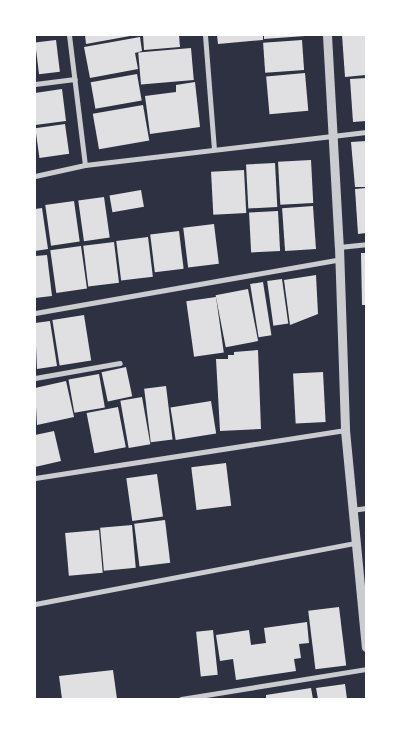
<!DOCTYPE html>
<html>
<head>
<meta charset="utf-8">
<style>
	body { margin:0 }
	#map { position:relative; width:401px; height:734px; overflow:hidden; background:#2d3142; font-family:Poppins,sans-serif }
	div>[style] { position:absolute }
	.building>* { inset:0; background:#e0e0e3; transform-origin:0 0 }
	.minor>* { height:5px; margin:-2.5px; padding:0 2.5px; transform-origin:2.5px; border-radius:2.5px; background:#caccd0 }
	.tertiary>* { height:9px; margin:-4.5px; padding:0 4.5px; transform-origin:4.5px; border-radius:4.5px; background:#caccd0 }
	span { translate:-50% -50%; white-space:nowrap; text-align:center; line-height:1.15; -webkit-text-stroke:5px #fff; paint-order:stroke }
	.frame { position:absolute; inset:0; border:36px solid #fff; pointer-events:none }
</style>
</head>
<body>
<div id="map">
	<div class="building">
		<i style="clip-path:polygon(85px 35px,130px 35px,130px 36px,86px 44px)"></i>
		<i style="clip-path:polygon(143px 35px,179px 35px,180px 47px,144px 50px)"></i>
		<i style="clip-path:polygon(217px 35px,263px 35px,263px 40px,218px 44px)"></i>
		<i style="clip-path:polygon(264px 35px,305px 35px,305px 36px,264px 39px)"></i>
		<i style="clip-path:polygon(342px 35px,366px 35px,366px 75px,345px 77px)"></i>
		<i style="clip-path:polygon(140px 37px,142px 51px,135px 53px,138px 69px,90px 78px,84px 47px)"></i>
		<i style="left:56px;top:40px;width:32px;height:21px;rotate:83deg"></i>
		<i style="left:302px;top:40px;width:30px;height:39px;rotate:86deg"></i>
		<i style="left:191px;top:48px;width:32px;height:53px;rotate:85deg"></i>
		<i style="left:305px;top:73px;width:38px;height:39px;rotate:85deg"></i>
		<i style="left:137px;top:74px;width:27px;height:47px;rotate:80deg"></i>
		<i style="clip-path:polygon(366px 78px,366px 121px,353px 122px,350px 79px)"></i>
		<i style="clip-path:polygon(195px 82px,200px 127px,150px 134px,145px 96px,176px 92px,176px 85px)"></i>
		<i style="clip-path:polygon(62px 89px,66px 121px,35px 125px,35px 93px)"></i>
		<i style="left:143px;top:105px;width:36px;height:51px;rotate:80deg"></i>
		<i style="left:65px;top:124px;width:30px;height:30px;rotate:82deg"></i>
		<i style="clip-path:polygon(366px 141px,366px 187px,355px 187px,351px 142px)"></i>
		<i style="left:311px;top:160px;width:43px;height:33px;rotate:87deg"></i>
		<i style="left:275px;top:163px;width:44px;height:29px;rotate:87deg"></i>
		<i style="left:244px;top:170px;width:43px;height:33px;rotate:87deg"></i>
		<i style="clip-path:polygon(366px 188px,366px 233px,358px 234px,355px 189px)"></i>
		<i style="left:141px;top:190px;width:17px;height:32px;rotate:80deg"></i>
		<i style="left:104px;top:197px;width:41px;height:26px;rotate:82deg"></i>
		<i style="left:74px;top:201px;width:41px;height:29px;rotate:82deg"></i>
		<i style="left:313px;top:206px;width:43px;height:31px;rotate:86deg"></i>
		<i style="clip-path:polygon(42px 208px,48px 249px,35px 251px,35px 209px)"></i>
		<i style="left:278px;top:211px;width:40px;height:29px;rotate:87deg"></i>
		<i style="left:214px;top:224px;width:40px;height:31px;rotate:83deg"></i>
		<i style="left:179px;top:231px;width:38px;height:29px;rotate:83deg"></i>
		<i style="left:148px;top:237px;width:40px;height:32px;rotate:83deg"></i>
		<i style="left:114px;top:242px;width:41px;height:31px;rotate:83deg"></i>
		<i style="left:81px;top:246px;width:43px;height:31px;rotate:82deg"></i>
		<i style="clip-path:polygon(361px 253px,366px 253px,366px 305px,362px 305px)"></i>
		<i style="clip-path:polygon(47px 255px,52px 296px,35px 298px,35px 256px)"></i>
		<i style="clip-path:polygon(316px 275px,318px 314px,290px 325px,284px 280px)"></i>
		<i style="left:282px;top:279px;width:45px;height:15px;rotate:82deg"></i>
		<i style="left:263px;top:282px;width:54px;height:13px;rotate:81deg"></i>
		<i style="left:248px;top:289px;width:53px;height:33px;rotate:79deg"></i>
		<i style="left:216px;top:297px;width:56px;height:30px;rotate:82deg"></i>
		<i style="left:84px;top:315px;width:46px;height:32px;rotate:81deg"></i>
		<i style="clip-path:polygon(50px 321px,57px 366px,37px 369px,35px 323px)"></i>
		<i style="clip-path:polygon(258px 350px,261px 429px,220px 431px,216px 359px,228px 359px,228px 355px,234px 355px,234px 352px)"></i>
		<i style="left:126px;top:367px;width:30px;height:25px;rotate:78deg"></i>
		<i style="left:323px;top:372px;width:50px;height:30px;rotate:87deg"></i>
		<i style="left:99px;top:374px;width:34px;height:31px;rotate:80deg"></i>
		<i style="clip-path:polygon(66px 381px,74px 417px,37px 425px,35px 388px)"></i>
		<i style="left:166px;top:386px;width:54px;height:22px;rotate:83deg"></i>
		<i style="left:142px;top:397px;width:48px;height:22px;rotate:80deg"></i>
		<i style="left:211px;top:401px;width:33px;height:41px;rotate:81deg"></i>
		<i style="left:118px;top:407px;width:41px;height:32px;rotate:79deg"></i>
		<i style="clip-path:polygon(54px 431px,61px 461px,35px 467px,35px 435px)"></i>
		<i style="left:226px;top:463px;width:43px;height:35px;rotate:83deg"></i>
		<i style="left:157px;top:474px;width:43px;height:31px;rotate:82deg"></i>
		<i style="left:165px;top:520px;width:43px;height:31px;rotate:83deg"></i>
		<i style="left:132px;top:525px;width:43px;height:32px;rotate:85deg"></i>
		<i style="left:99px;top:530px;width:43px;height:34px;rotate:85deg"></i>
		<i style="left:339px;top:607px;width:59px;height:31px;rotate:83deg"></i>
		<i style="clip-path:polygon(307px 622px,309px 643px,299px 644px,301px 658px,294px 659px,296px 671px,236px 680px,233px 659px,220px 661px,216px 635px,249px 630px,251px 645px,266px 643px,264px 628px)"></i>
		<i style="left:213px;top:630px;width:45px;height:17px;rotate:84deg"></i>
		<i style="clip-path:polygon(113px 670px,117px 699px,62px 699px,59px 676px)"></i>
		<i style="clip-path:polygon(345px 684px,347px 699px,318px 699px,316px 688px)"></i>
		<i style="clip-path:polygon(311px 688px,313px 699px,266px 699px,266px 695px)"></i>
	</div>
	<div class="minor">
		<i style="left:69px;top:35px;width:131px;rotate:83deg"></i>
		<i style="left:205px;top:35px;width:114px;rotate:85.5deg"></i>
		<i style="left:35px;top:84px;width:40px;rotate:-7.1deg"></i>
		<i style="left:35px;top:176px;width:51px;rotate:-12.4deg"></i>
		<i style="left:85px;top:165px;width:283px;rotate:-6.7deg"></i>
		<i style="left:339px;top:247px;width:27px;rotate:-6deg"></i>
		<i style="left:35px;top:313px;width:310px;rotate:-10deg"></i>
		<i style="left:35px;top:378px;width:86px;rotate:-10deg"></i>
		<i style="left:35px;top:478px;width:314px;rotate:-8.8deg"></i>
		<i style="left:352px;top:510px;width:14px;rotate:-8deg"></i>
		<i style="left:35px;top:604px;width:326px;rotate:-10.8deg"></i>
		<i style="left:181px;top:699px;width:187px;rotate:-9.2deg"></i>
	</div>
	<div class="tertiary">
		<i style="left:327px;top:35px;width:212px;rotate:86.8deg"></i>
		<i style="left:339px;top:247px;width:183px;rotate:88.1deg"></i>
		<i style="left:345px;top:430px;width:218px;rotate:84.5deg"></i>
	</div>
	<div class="frame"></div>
</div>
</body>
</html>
